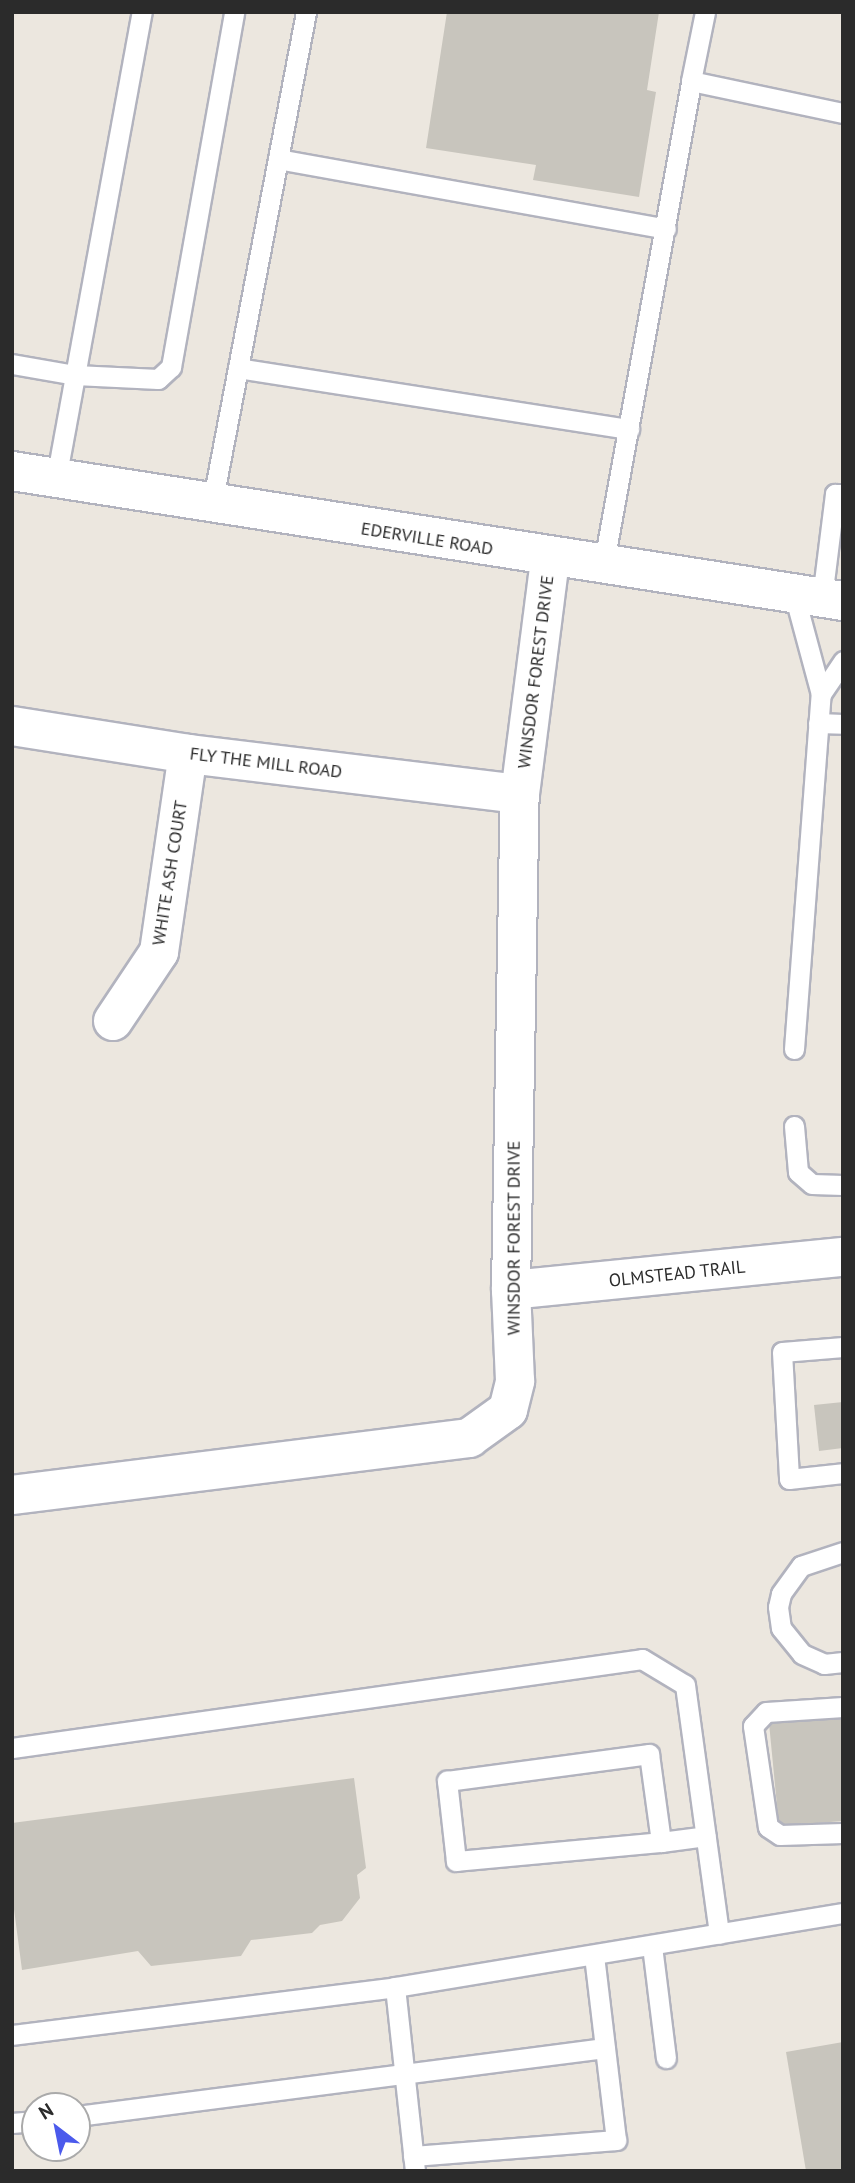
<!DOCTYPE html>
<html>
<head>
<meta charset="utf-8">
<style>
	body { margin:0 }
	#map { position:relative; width:855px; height:2183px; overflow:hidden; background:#ece7df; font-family:"PT Sans",sans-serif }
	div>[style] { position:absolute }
	.building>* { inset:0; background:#c8c5bd }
	.roads { filter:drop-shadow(2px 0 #b2b3be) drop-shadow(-2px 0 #b2b3be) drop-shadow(0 2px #b2b3be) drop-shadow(0 -2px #b2b3be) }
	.lane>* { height:19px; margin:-9.5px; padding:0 9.5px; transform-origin:9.5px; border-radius:9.5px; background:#fff }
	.street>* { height:38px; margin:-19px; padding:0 19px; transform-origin:19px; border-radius:19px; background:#fff }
	.secondary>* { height:38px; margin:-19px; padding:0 19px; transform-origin:19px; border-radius:19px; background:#fff }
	span { translate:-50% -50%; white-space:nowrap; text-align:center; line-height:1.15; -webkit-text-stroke:5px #fff; paint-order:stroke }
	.street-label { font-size:18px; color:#2b2b2b }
	.frame { position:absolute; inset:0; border:14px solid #2b2b2b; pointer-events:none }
	.north { position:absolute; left:21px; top:2092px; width:70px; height:70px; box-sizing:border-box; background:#fff; border:2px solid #aaa; border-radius:50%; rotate:328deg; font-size:19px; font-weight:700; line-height:28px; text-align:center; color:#2b2b2b }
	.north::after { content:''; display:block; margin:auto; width:24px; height:32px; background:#4b5aec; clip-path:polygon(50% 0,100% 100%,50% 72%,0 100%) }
</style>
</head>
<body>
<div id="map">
	<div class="building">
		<i style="clip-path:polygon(447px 12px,659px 12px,647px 90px,656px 92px,639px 197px,533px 180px,536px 165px,426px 148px)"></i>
		<i style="clip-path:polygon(843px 1402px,843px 1448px,819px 1451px,814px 1405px)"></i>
		<i style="clip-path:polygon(843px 1716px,843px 1821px,779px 1826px,769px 1723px)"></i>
		<i style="clip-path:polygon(354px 1778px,366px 1868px,357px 1875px,360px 1898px,342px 1921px,320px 1925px,312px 1933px,251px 1940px,241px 1956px,151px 1966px,138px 1951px,22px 1970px,12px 1894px,12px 1823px)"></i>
		<i style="clip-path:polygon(843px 2042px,843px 2171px,806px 2171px,786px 2052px)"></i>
	</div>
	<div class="roads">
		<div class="lane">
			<i style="left:705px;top:12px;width:70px;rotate:101.5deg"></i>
			<i style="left:691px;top:81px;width:155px;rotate:11.9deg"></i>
			<i style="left:278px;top:159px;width:394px;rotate:10.2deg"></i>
			<i style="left:12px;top:364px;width:64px;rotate:9.9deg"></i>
			<i style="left:75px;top:375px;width:83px;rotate:2.8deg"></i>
			<i style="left:158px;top:379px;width:18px;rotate:-43deg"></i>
			<i style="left:171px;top:367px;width:361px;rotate:-79.9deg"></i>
			<i style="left:238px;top:368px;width:396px;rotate:8.9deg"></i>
			<i style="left:56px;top:479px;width:475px;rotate:-79.6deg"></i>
			<i style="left:212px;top:504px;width:501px;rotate:-79.18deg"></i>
			<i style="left:603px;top:567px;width:494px;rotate:-79.7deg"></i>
			<i style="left:794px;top:594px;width:104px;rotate:74.9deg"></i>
			<i style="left:821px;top:694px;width:40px;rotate:-56deg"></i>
			<i style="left:822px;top:598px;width:105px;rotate:-82.9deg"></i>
			<i style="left:835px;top:494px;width:8px"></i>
			<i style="left:818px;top:723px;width:25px;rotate:2deg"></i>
			<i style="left:794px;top:1049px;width:356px;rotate:-85.7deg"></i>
			<i style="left:794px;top:1126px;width:46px;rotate:85deg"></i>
			<i style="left:798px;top:1172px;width:18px;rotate:41deg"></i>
			<i style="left:812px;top:1184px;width:31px;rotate:2deg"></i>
			<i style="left:843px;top:1347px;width:61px;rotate:175.3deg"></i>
			<i style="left:782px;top:1352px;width:127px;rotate:86.8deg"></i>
			<i style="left:789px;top:1479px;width:54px;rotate:-6.3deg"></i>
			<i style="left:843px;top:1552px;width:44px;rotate:161.6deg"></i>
			<i style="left:801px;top:1566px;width:34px;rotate:126deg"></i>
			<i style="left:781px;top:1594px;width:13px;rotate:103deg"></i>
			<i style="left:778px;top:1607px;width:21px;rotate:82deg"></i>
			<i style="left:781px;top:1628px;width:33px;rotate:51deg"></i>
			<i style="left:802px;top:1654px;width:24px;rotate:24deg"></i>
			<i style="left:824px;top:1664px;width:19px;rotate:-6deg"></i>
			<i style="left:843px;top:1707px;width:77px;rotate:176.3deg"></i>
			<i style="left:766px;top:1712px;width:19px;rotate:133deg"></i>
			<i style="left:753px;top:1726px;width:102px;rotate:81.6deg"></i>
			<i style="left:768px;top:1827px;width:14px;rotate:34deg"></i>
			<i style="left:780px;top:1835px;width:63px;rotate:-1.8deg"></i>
			<i style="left:12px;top:1748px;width:636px;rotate:-8.04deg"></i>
			<i style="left:642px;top:1659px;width:50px;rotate:31.2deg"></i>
			<i style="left:685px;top:1685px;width:251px;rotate:82.2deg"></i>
			<i style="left:661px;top:1842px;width:206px;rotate:174.7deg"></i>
			<i style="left:456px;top:1861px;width:81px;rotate:-96.4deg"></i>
			<i style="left:447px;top:1781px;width:204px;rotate:-7.6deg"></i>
			<i style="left:649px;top:1754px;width:89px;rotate:82.2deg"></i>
			<i style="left:661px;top:1842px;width:45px;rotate:-7.6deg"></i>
			<i style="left:652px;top:1946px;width:113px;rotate:82.9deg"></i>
			<i style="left:395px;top:1987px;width:454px;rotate:-9.4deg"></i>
			<i style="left:12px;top:2035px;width:386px;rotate:-7.1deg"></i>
			<i style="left:395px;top:1987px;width:185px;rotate:83.8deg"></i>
			<i style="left:77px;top:2116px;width:532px;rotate:-7.34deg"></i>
			<i style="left:12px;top:2123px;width:23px;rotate:-5deg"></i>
			<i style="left:413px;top:2156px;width:204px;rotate:-4.5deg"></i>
			<i style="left:616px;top:2140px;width:186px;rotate:-96.8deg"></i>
		</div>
		<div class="street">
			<i style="left:12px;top:726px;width:178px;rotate:9deg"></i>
			<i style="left:188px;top:754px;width:334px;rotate:6.9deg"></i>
			<i style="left:113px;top:1021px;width:83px;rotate:-56.3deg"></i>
			<i style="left:159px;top:952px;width:200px;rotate:-81.7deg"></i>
			<i style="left:511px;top:1290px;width:334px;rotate:-5.7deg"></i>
			<i style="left:12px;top:1495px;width:461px;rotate:-7.1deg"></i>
			<i style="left:469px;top:1438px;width:48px;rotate:-35.7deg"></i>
			<i style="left:508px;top:1410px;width:30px;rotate:-76deg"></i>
			<i style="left:515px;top:1381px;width:91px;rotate:-92.5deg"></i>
			<i style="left:511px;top:1290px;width:496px;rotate:-89deg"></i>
			<i style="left:520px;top:794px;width:237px;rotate:-82.7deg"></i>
		</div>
		<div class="secondary">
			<i style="left:12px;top:471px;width:841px;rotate:8.89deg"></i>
		</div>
	</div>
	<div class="street-label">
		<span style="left:427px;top:539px;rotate:9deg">EDERVILLE ROAD</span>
		<span style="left:536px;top:672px;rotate:-83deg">WINSDOR FOREST DRIVE</span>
		<span style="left:266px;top:763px;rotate:7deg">FLY THE MILL ROAD</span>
		<span style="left:170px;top:873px;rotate:-81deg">WHITE ASH COURT</span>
		<span style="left:514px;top:1238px;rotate:-90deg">WINSDOR FOREST DRIVE</span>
		<span style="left:677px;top:1274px;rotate:-6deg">OLMSTEAD TRAIL</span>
	</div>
	<div class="frame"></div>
	<div class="north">N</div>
</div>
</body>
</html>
